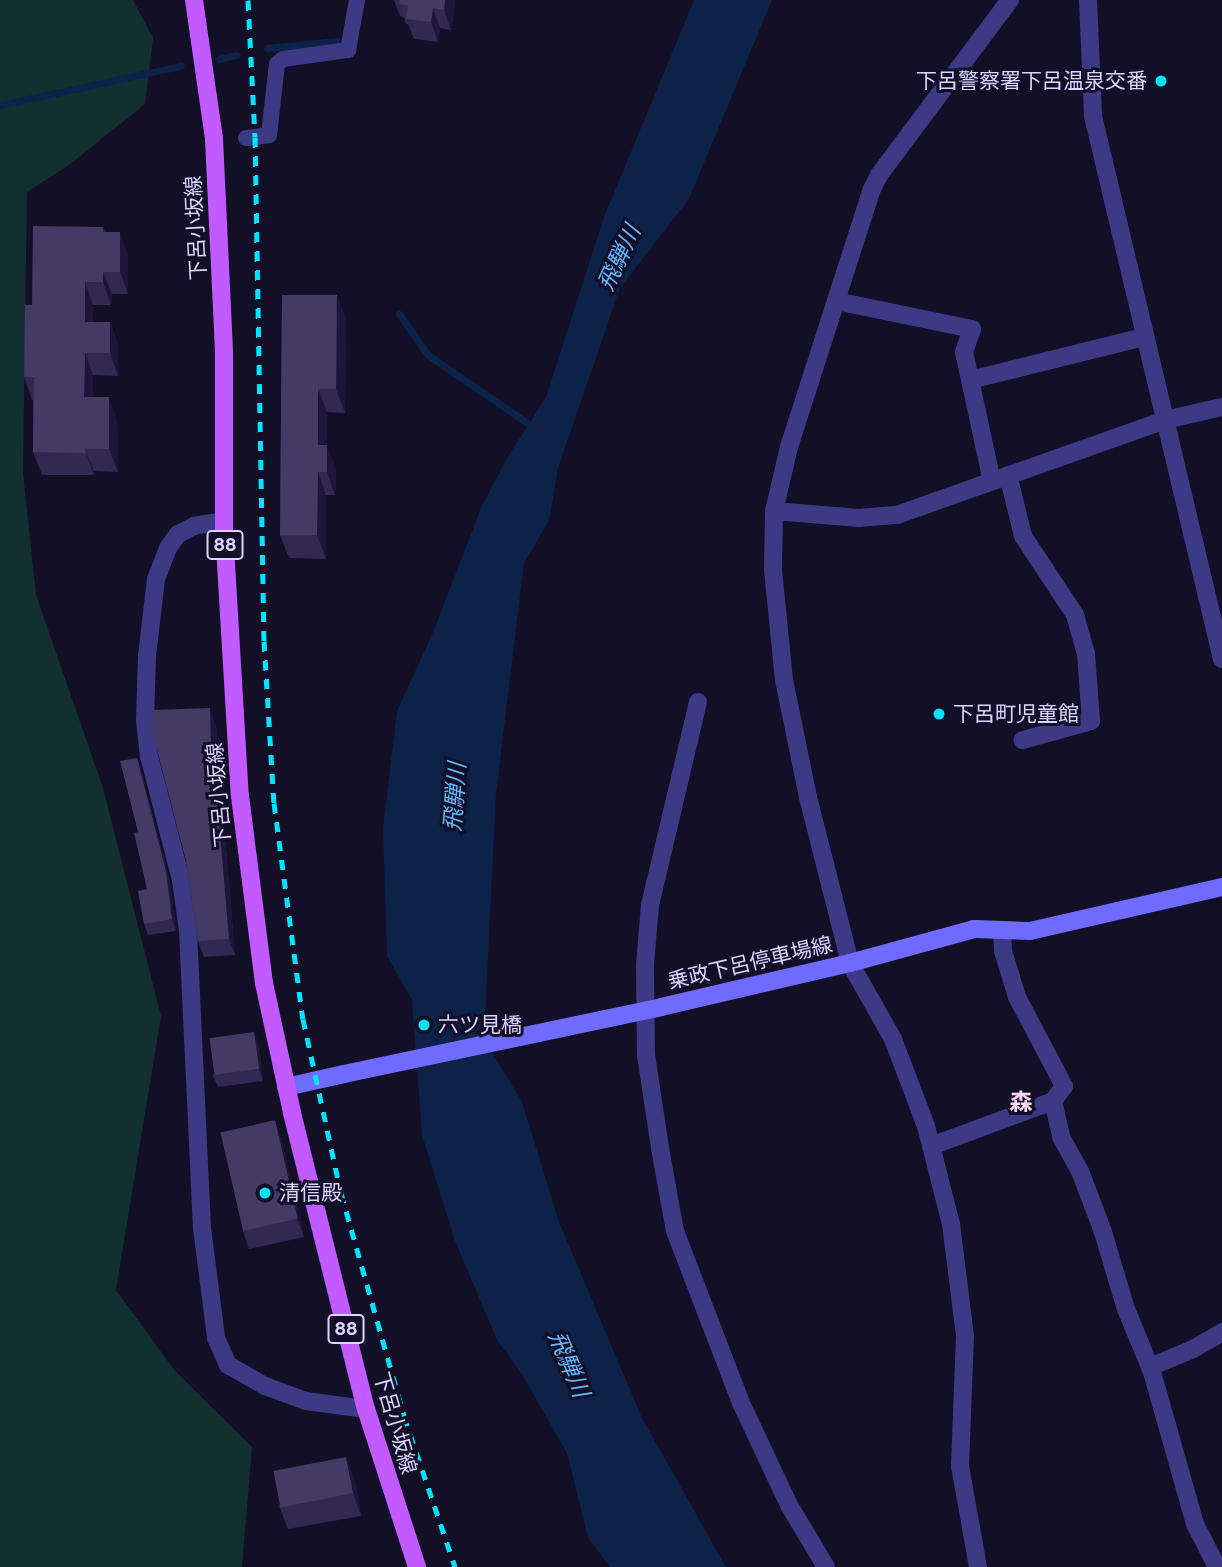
<!DOCTYPE html>
<html>
<head>
<meta charset="utf-8">
<style>
	body { margin:0 }
	#map { position:relative; width:1222px; height:1567px; overflow:hidden; background:#130f26; font-family:Raleway,"Noto Sans JP",sans-serif }
	div>[style] { position:absolute }
	.green>* { inset:0; background:#12302f }
	.water>* { inset:0; background:#0c2248 }
	.stream>* { height:7px; margin:-3.5px; padding:0 3.5px; transform-origin:3.5px; border-radius:3.5px; background:#0c2248 }
	.pedestrian>* { height:16px; margin:-8px; padding:0 8px; transform-origin:8px; border-radius:8px; background:#3d3a85 }
	.minor>* { height:18px; margin:-9px; padding:0 9px; transform-origin:9px; border-radius:9px; background:#3d3a85 }
	.secondary>* { height:18px; margin:-9px; padding:0 9px; transform-origin:9px; border-radius:9px; background:#6f6bff }
	.primary>* { height:18px; margin:-9px; padding:0 9px; transform-origin:9px; border-radius:9px; background:#c25bff }
	.rail>* { height:5px; margin-top:-2.5px; transform-origin:0; background:repeating-linear-gradient(90deg,#00e5ff 0 10px,transparent 0 19px) }
	.secondary-bridge>* { height:18px; margin:-9px; padding:0 9px; transform-origin:9px; border-radius:9px; background:#6f6bff }
	.wall>* { inset:0; background:#312854 }
	.shaded-wall>* { inset:0; background:#1d163a }
	.building>* { inset:0; background:#433a66; transform-origin:0 0 }
	.dots>* { width:19px; height:19px; translate:-50% -50%; box-sizing:border-box; border:4px solid #130f26; border-radius:50% }
	span { translate:-50% -50%; white-space:nowrap; text-align:center; line-height:1.15; -webkit-text-stroke:6px #130f26; paint-order:stroke }
	.shield-label span { padding:2px 5px; background:#130f26; border:2px solid; border-radius:5px; -webkit-text-stroke-width:0 }
	.shield-label { font-size:19px; color:#d9d4ff; font-weight:700 }
	.poi-label { font-size:21px; color:#d9d4ff }
	.right { translate:-100% -50%; text-align:right }
	.left { translate:0 -50%; text-align:left }
	.street-label { font-size:21px; color:#d9d4ff }
	.water-label { font-size:23px; color:#62b6ff; font-style:italic }
	.neighbourhood-label { font-size:23px; color:#ffd6f0; font-weight:700 }
</style>
</head>
<body>
<div id="map">
	<div class="green">
		<i style="clip-path:polygon(0 0,133px 0,153px 38px,145px 104px,69px 165px,27px 192px,23px 473px,36px 595px,103px 788px,161px 1016px,116px 1290px,175px 1371px,252px 1447px,242px 1567px,0 1567px)"></i>
	</div>
	<div class="water">
		<i style="clip-path:polygon(694px 0,772px 0,689px 199px,620px 288px,558px 468px,549px 521px,524px 563px,496px 794px,484px 1039px,522px 1102px,559px 1222px,642px 1418px,726px 1567px,610px 1567px,588px 1538px,567px 1453px,522px 1374px,497px 1340px,455px 1241px,422px 1135px,412px 1000px,387px 956px,383px 828px,397px 711px,434px 630px,481px 508px,507px 458px,546px 397px,604px 217px)"></i>
	</div>
	<div class="stream">
		<i style="left:267px;top:48px;width:70px;rotate:-5.7deg"></i>
		<i style="left:219px;top:59px;width:18px;rotate:-13deg"></i>
		<i style="left:0;top:105px;width:185px;rotate:-12.2deg"></i>
		<i style="left:399px;top:314px;width:50px;rotate:54.7deg"></i>
		<i style="left:428px;top:355px;width:131px;rotate:34.4deg"></i>
	</div>
	<div class="pedestrian">
		<i style="left:246px;top:138px;width:23px;rotate:-7deg"></i>
		<i style="left:269px;top:135px;width:71px;rotate:-83.6deg"></i>
		<i style="left:277px;top:64px;width:8px;rotate:-40deg"></i>
		<i style="left:283px;top:59px;width:66px;rotate:-7.9deg"></i>
		<i style="left:348px;top:50px;width:51px;rotate:-79.8deg"></i>
	</div>
	<div class="minor">
		<i style="left:1088px;top:0;width:116px;rotate:87.5deg"></i>
		<i style="left:1093px;top:116px;width:558px;rotate:76.64deg"></i>
		<i style="left:836px;top:301px;width:139px;rotate:11.6deg"></i>
		<i style="left:972px;top:329px;width:24px;rotate:109deg"></i>
		<i style="left:964px;top:352px;width:132px;rotate:77.8deg"></i>
		<i style="left:970px;top:380px;width:179px;rotate:-13.9deg"></i>
		<i style="left:1008px;top:475px;width:63px;rotate:76.2deg"></i>
		<i style="left:1023px;top:536px;width:95px;rotate:56.6deg"></i>
		<i style="left:1075px;top:615px;width:41px;rotate:74.2deg"></i>
		<i style="left:1086px;top:654px;width:67px;rotate:85.7deg"></i>
		<i style="left:1091px;top:721px;width:71px;rotate:164.4deg"></i>
		<i style="left:774px;top:511px;width:85px;rotate:4.7deg"></i>
		<i style="left:859px;top:518px;width:38px;rotate:-5deg"></i>
		<i style="left:897px;top:515px;width:284px;rotate:-19.5deg"></i>
		<i style="left:1165px;top:420px;width:58px;rotate:-12.8deg"></i>
		<i style="left:224px;top:521px;width:30px;rotate:171deg"></i>
		<i style="left:194px;top:526px;width:18px;rotate:153deg"></i>
		<i style="left:178px;top:534px;width:17px;rotate:126deg"></i>
		<i style="left:168px;top:548px;width:33px;rotate:111deg"></i>
		<i style="left:156px;top:579px;width:78px;rotate:96.7deg"></i>
		<i style="left:147px;top:656px;width:64px;rotate:91.8deg"></i>
		<i style="left:145px;top:720px;width:36px;rotate:84deg"></i>
		<i style="left:149px;top:756px;width:128px;rotate:75.5deg"></i>
		<i style="left:181px;top:880px;width:51px;rotate:82.2deg"></i>
		<i style="left:188px;top:931px;width:297px;rotate:87.3deg"></i>
		<i style="left:202px;top:1228px;width:111px;rotate:82.7deg"></i>
		<i style="left:216px;top:1338px;width:30px;rotate:66deg"></i>
		<i style="left:228px;top:1365px;width:43px;rotate:29.6deg"></i>
		<i style="left:265px;top:1386px;width:44px;rotate:20.1deg"></i>
		<i style="left:306px;top:1401px;width:61px;rotate:7.6deg"></i>
		<i style="left:698px;top:702px;width:209px;rotate:103.3deg"></i>
		<i style="left:650px;top:905px;width:60px;rotate:94.8deg"></i>
		<i style="left:645px;top:965px;width:90px;rotate:89.4deg"></i>
		<i style="left:646px;top:1055px;width:94px;rotate:81.4deg"></i>
		<i style="left:660px;top:1148px;width:84px;rotate:79.8deg"></i>
		<i style="left:675px;top:1231px;width:184px;rotate:69deg"></i>
		<i style="left:741px;top:1403px;width:113px;rotate:64.8deg"></i>
		<i style="left:789px;top:1505px;width:72px;rotate:59.2deg"></i>
		<i style="left:1002px;top:930px;width:21px;rotate:87deg"></i>
		<i style="left:1003px;top:951px;width:48px;rotate:73.1deg"></i>
		<i style="left:1017px;top:997px;width:101px;rotate:62.2deg"></i>
		<i style="left:1064px;top:1086px;width:19px;rotate:126deg"></i>
		<i style="left:931px;top:1146px;width:130px;rotate:-20.2deg"></i>
		<i style="left:1053px;top:1101px;width:37px;rotate:77deg"></i>
		<i style="left:1061px;top:1137px;width:39px;rotate:61deg"></i>
		<i style="left:1080px;top:1171px;width:65px;rotate:69.3deg"></i>
		<i style="left:1103px;top:1232px;width:80px;rotate:73.4deg"></i>
		<i style="left:1126px;top:1309px;width:68px;rotate:67.6deg"></i>
		<i style="left:1152px;top:1372px;width:158px;rotate:74.2deg"></i>
		<i style="left:1195px;top:1524px;width:48px;rotate:62.9deg"></i>
		<i style="left:1150px;top:1367px;width:47px;rotate:-22.7deg"></i>
		<i style="left:1193px;top:1349px;width:34px;rotate:-30deg"></i>
		<i style="left:978px;top:1567px;width:103px;rotate:-100.1deg"></i>
		<i style="left:960px;top:1466px;width:130px;rotate:-87.8deg"></i>
		<i style="left:965px;top:1336px;width:113px;rotate:-97.1deg"></i>
		<i style="left:951px;top:1224px;width:101px;rotate:-104.3deg"></i>
		<i style="left:926px;top:1126px;width:93px;rotate:-110.8deg"></i>
		<i style="left:893px;top:1039px;width:87px;rotate:-119.5deg"></i>
		<i style="left:850px;top:963px;width:171px;rotate:-104.2deg"></i>
		<i style="left:808px;top:797px;width:119px;rotate:-101.6deg"></i>
		<i style="left:784px;top:680px;width:112px;rotate:-95.7deg"></i>
		<i style="left:773px;top:569px;width:58px;rotate:-89deg"></i>
		<i style="left:774px;top:511px;width:66px;rotate:-76.8deg"></i>
		<i style="left:789px;top:447px;width:271px;rotate:-72.2deg"></i>
		<i style="left:872px;top:189px;width:16px;rotate:-63deg"></i>
		<i style="left:879px;top:175px;width:219px;rotate:-53.2deg"></i>
	</div>
	<div class="secondary">
		<i style="left:661px;top:1007px;width:194px;rotate:-13.1deg"></i>
		<i style="left:850px;top:963px;width:129px;rotate:-15.3deg"></i>
		<i style="left:974px;top:929px;width:56px;rotate:2deg"></i>
		<i style="left:1030px;top:931px;width:197px;rotate:-12.9deg"></i>
		<i style="left:286px;top:1087px;width:59px;rotate:-12.6deg"></i>
	</div>
	<div class="primary">
		<i style="left:194px;top:0;width:140px;rotate:81.8deg"></i>
		<i style="left:214px;top:139px;width:214px;rotate:87.3deg"></i>
		<i style="left:224px;top:353px;width:177px;rotate:90deg"></i>
		<i style="left:224px;top:530px;width:266px;rotate:86.6deg"></i>
		<i style="left:240px;top:796px;width:189px;rotate:82.7deg"></i>
		<i style="left:264px;top:983px;width:133px;rotate:77.8deg"></i>
		<i style="left:292px;top:1113px;width:305px;rotate:76deg"></i>
		<i style="left:366px;top:1409px;width:166px;rotate:72.1deg"></i>
	</div>
	<div class="rail">
		<i style="left:248px;top:0;width:137px;rotate:87.1deg"></i>
		<i style="left:255px;top:137px;width:504px;rotate:88.98deg"></i>
		<i style="left:264px;top:641px;width:162px;rotate:86.5deg"></i>
		<i style="left:274px;top:803px;width:218px;rotate:82.4deg"></i>
		<i style="left:303px;top:1019px;width:178px;rotate:77.7deg"></i>
		<i style="left:341px;top:1193px;width:232px;rotate:74.2deg"></i>
		<i style="left:404px;top:1416px;width:159px;rotate:71.3deg"></i>
	</div>
	<div class="secondary-bridge">
		<i style="left:344px;top:1074px;width:324px;rotate:-11.9deg"></i>
	</div>
	<div class="wall">
		<i style="clip-path:polygon(394px 0,454px 0,455px 3px,451px 30px,440px 28px,438px 42px,414px 39px,408px 24px,406px 24px,404px 17px,400px 16px)"></i>
		<i style="clip-path:polygon(103px 227px,105px 232px,128px 255px,128px 294px,112px 294px,111px 305px,93px 305px,93px 322px,110px 322px,118px 345px,118px 376px,93px 375px,93px 397px,117px 420px,118px 472px,94px 471px,94px 475px,42px 475px,33px 452px,33px 400px,32px 400px,24px 377px,32px 305px)"></i>
		<i style="clip-path:polygon(282px 295px,346px 319px,345px 413px,327px 412px,326px 445px,336px 469px,335px 495px,326px 495px,326px 559px,289px 558px,280px 535px)"></i>
		<i style="clip-path:polygon(216px 724px,218px 780px,221px 789px,235px 955px,204px 957px,198px 941px,186px 861px)"></i>
		<i style="clip-path:polygon(137px 758px,141px 770px,170px 882px,176px 931px,148px 935px,144px 924px,147px 889px,138px 832px)"></i>
		<i style="clip-path:polygon(254px 1032px,258px 1044px,263px 1081px,218px 1087px,213px 1075px)"></i>
		<i style="clip-path:polygon(281px 1138px,304px 1237px,249px 1249px,243px 1231px)"></i>
		<i style="clip-path:polygon(355px 1480px,361px 1516px,288px 1529px,279px 1506px)"></i>
	</div>
	<div class="shaded-wall">
		<i style="clip-path:polygon(445px 0,454px 0,455px 3px,451px 30px,444px 10px)"></i>
		<i style="clip-path:polygon(433px 8px,440px 28px,438px 42px,431px 22px)"></i>
		<i style="clip-path:polygon(120px 232px,128px 255px,128px 294px,120px 272px)"></i>
		<i style="clip-path:polygon(103px 272px,112px 294px,111px 305px,103px 282px)"></i>
		<i style="clip-path:polygon(85px 282px,93px 305px,93px 345px,85px 322px)"></i>
		<i style="clip-path:polygon(337px 295px,346px 319px,345px 413px,336px 389px)"></i>
		<i style="clip-path:polygon(110px 322px,118px 345px,118px 376px,110px 353px)"></i>
		<i style="clip-path:polygon(85px 353px,93px 375px,93px 420px,84px 397px)"></i>
		<i style="clip-path:polygon(318px 389px,327px 412px,326px 469px,318px 445px)"></i>
		<i style="clip-path:polygon(109px 397px,117px 420px,118px 472px,109px 449px)"></i>
		<i style="clip-path:polygon(327px 445px,336px 469px,335px 495px,327px 472px)"></i>
		<i style="clip-path:polygon(85px 449px,94px 471px,94px 475px,86px 453px)"></i>
		<i style="clip-path:polygon(318px 472px,326px 495px,326px 559px,317px 535px)"></i>
		<i style="clip-path:polygon(210px 708px,216px 724px,218px 780px,221px 789px,235px 955px,229px 939px,212px 773px)"></i>
		<i style="clip-path:polygon(137px 758px,141px 770px,170px 882px,176px 931px,172px 919px)"></i>
		<i style="clip-path:polygon(254px 1032px,258px 1044px,263px 1081px,259px 1069px)"></i>
		<i style="clip-path:polygon(275px 1120px,281px 1138px,304px 1237px,297px 1219px)"></i>
		<i style="clip-path:polygon(346px 1457px,355px 1480px,361px 1516px,353px 1493px)"></i>
	</div>
	<div class="building">
		<i style="clip-path:polygon(400px 0,445px 0,444px 10px,433px 8px,431px 22px,406px 19px,408px 5px,399px 4px)"></i>
		<i style="clip-path:polygon(33px 226px,103px 227px,103px 232px,120px 232px,120px 272px,103px 272px,103px 282px,85px 282px,85px 322px,110px 322px,110px 353px,85px 353px,84px 397px,109px 397px,109px 449px,85px 449px,86px 453px,33px 452px,34px 377px,24px 377px,25px 305px,32px 305px)"></i>
		<i style="clip-path:polygon(282px 295px,337px 295px,336px 389px,318px 389px,318px 445px,327px 445px,327px 472px,318px 472px,317px 535px,280px 535px)"></i>
		<i style="clip-path:polygon(210px 708px,212px 773px,215px 773px,229px 939px,198px 941px,186px 861px,154px 738px,152px 710px)"></i>
		<i style="clip-path:polygon(137px 758px,166px 871px,172px 919px,144px 924px,138px 891px,147px 889px,134px 833px,138px 832px,120px 761px)"></i>
		<i style="left:254px;top:1032px;width:37px;height:45px;rotate:82deg"></i>
		<i style="left:275px;top:1120px;width:101px;height:56px;rotate:77deg"></i>
		<i style="left:346px;top:1457px;width:37px;height:74px;rotate:79deg"></i>
	</div>
	<div class="dots">
		<i style="left:1161px;top:81px;background:#00e5ff"></i>
		<i style="left:939px;top:714px;background:#00e5ff"></i>
		<i style="left:424px;top:1025px;background:#00e5ff"></i>
		<i style="left:265px;top:1193px;background:#00e5ff"></i>
	</div>
	<div class="shield-label">
		<span style="left:225px;top:545px">88</span>
		<span style="left:346px;top:1329px">88</span>
	</div>
	<div class="poi-label">
		<span class="right" style="left:1147px;top:81px">下呂警察署下呂温泉交番</span>
		<span class="left" style="left:953px;top:714px">下呂町児童館</span>
		<span class="left" style="left:438px;top:1025px">六ツ見橋</span>
		<span class="left" style="left:279px;top:1193px">清信殿</span>
	</div>
	<div class="street-label">
		<span style="left:196px;top:228px;rotate:-93deg">下呂小坂線</span>
		<span style="left:219px;top:795px;rotate:-95deg">下呂小坂線</span>
		<span style="left:750px;top:963px;rotate:-13deg">乗政下呂停車場線</span>
		<span style="left:395px;top:1423px;rotate:74deg">下呂小坂線</span>
	</div>
	<div class="water-label">
		<span style="left:619px;top:258px;rotate:-65deg">飛騨川</span>
		<span style="left:455px;top:797px;rotate:-86deg">飛騨川</span>
		<span style="left:569px;top:1364px;rotate:67deg">飛騨川</span>
	</div>
	<div class="neighbourhood-label">
		<span style="left:1021px;top:1102px">森</span>
	</div>
</div>
</body>
</html>
